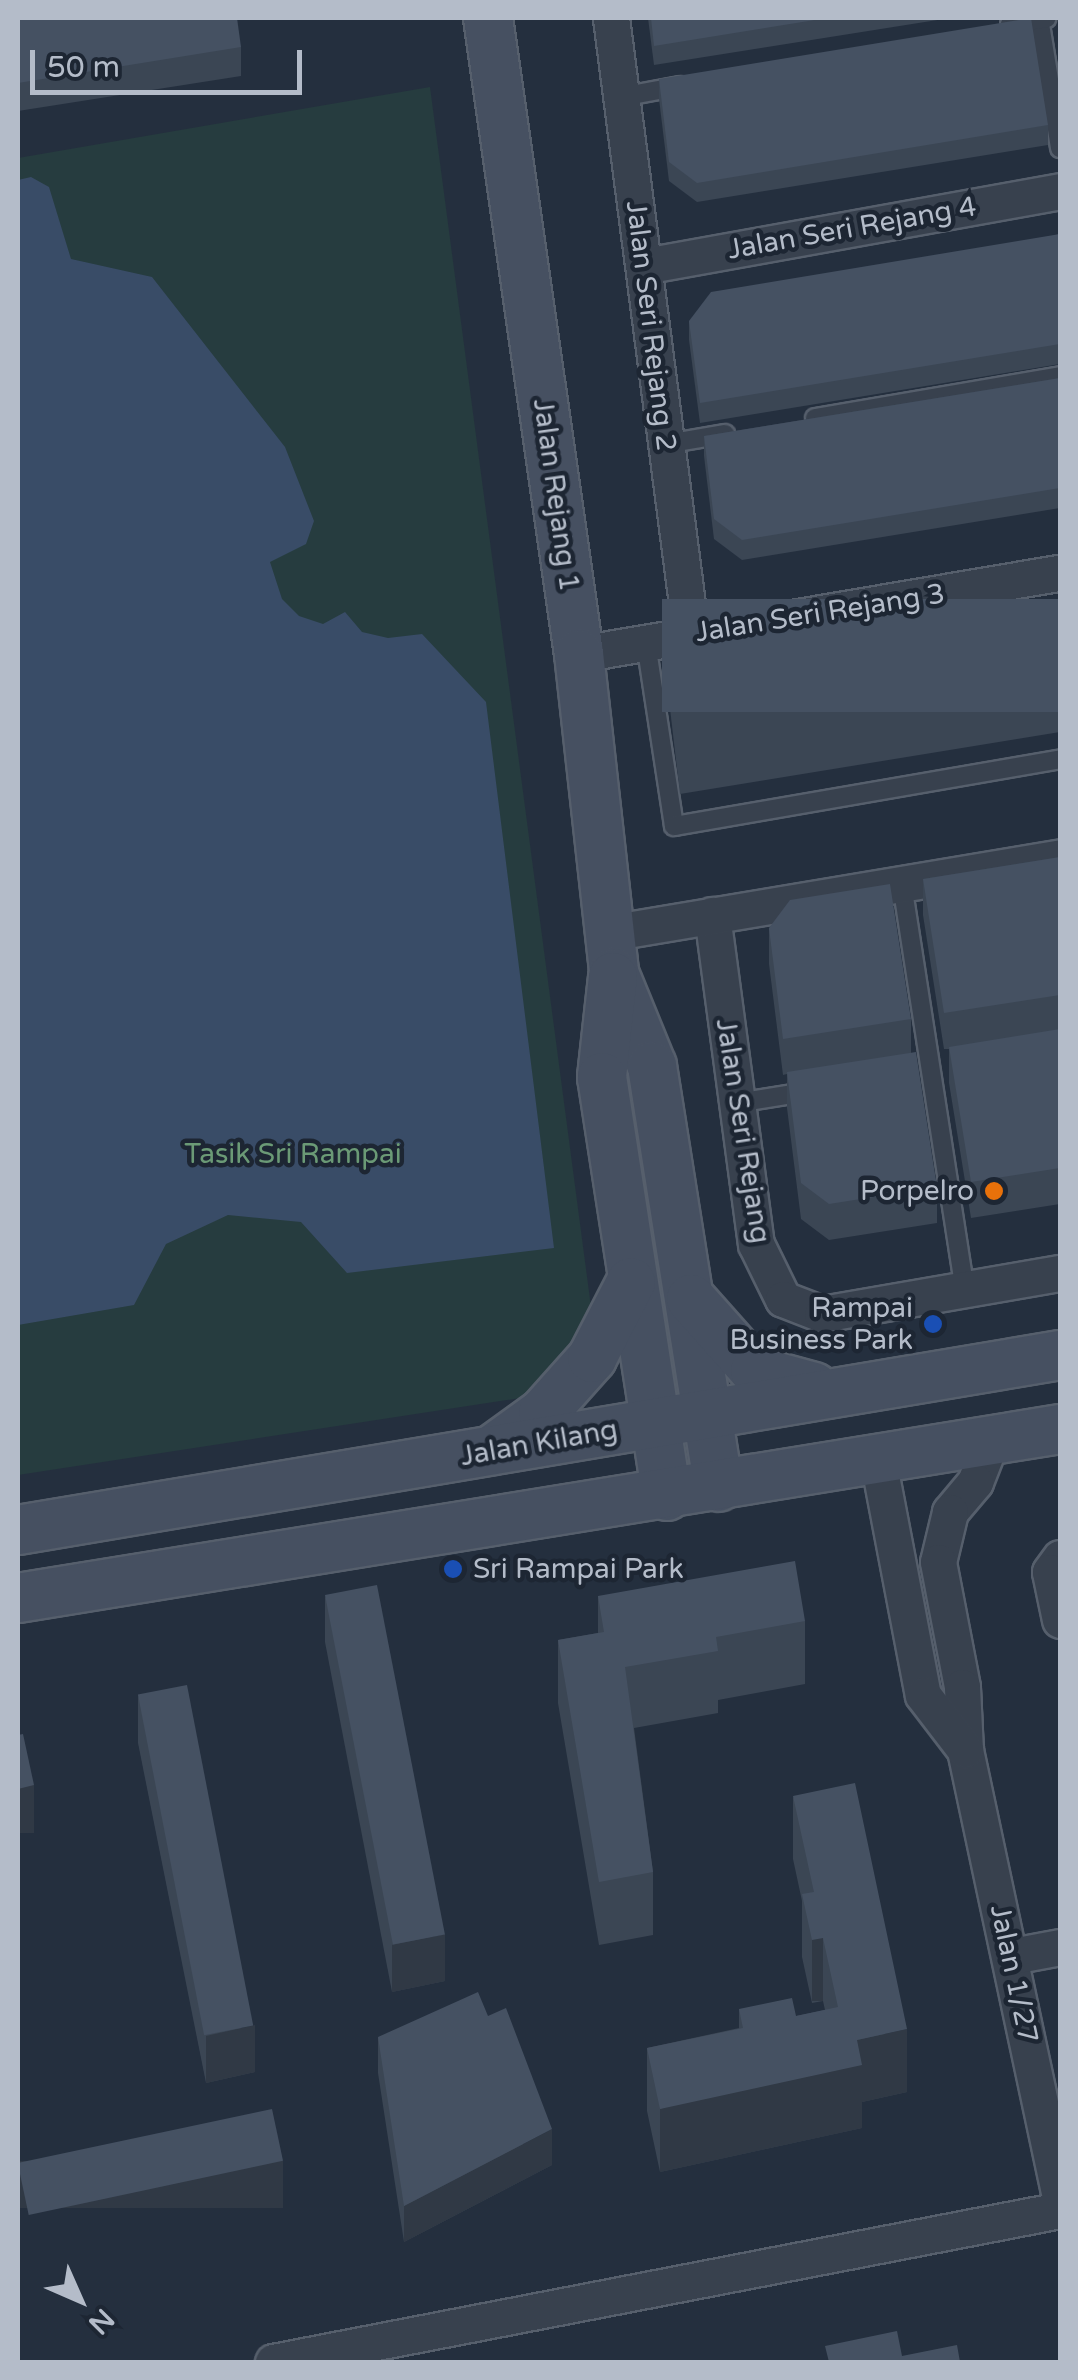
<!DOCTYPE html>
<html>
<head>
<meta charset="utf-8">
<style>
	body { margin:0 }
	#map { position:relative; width:1078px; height:2380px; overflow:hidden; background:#242f3e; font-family:"Varela Round",sans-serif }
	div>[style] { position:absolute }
	.green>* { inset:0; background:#263c3f }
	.water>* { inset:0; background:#394c67 }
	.roads { filter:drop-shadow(2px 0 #565f6c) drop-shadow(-2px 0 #565f6c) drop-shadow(0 2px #565f6c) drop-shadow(0 -2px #565f6c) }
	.lane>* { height:18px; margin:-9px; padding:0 9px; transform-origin:9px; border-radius:9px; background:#38414e }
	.street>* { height:35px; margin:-17.5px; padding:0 17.5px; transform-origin:17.5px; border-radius:17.5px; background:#38414e }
	.secondary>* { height:48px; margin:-24px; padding:0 24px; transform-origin:24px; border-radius:24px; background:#465061 }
	.wall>* { inset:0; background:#3b4654 }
	.shaded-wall>* { inset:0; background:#303945; transform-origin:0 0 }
	.building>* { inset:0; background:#455162; transform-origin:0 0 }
	.dots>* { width:28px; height:28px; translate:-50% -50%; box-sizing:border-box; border:5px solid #1d2633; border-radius:50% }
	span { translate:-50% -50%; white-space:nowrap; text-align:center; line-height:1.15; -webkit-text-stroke:9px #1d2633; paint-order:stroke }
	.street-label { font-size:28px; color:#b4bcc9 }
	.park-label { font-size:28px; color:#6b9a76 }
	.poi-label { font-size:28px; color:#b4bcc9 }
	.right { translate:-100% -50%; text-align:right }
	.left { translate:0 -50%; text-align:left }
	.frame { position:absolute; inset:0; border:20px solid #b4bcc9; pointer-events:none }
	.north { position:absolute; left:30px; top:2250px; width:100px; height:100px; -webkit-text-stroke:8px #1d2633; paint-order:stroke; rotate:135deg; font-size:28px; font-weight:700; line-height:40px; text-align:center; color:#b4bcc9 }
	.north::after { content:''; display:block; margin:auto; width:35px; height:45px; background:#b4bcc9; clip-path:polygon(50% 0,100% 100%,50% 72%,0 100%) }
	.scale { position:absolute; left:30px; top:50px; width:272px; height:45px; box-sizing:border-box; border:5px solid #b4bcc9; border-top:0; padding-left:12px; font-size:30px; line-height:35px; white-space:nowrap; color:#b4bcc9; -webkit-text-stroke:8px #1d2633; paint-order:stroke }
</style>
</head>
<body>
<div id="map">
	<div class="green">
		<i style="clip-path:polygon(430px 87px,593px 1322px,527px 1397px,18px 1475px,18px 158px)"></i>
	</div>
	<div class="water">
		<i style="clip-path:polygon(31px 177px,49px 187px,71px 259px,152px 277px,285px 447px,314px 521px,306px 544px,270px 562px,282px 599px,299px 616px,323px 624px,345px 612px,362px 632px,388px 638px,422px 634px,486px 702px,554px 1248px,347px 1273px,301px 1222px,228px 1215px,166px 1244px,134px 1305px,18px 1325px,18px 180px)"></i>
	</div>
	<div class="roads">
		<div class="lane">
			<i style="left:1039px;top:18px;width:132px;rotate:80.8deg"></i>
			<i style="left:1010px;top:24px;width:37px;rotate:-9deg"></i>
			<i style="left:621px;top:97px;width:60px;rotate:-10.6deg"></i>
			<i style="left:815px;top:418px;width:249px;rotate:-9.7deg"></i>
			<i style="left:666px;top:444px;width:60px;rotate:-9.6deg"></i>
			<i style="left:646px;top:643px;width:185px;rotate:81.3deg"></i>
			<i style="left:674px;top:826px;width:392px;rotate:-9.8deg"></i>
			<i style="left:902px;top:884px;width:410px;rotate:81.2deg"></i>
			<i style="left:737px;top:1103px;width:75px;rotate:-9.2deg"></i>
		</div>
		<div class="street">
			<i style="left:611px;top:18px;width:622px;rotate:82.61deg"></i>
			<i style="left:644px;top:266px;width:423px;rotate:-10.2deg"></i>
			<i style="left:579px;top:654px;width:488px;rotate:-9.6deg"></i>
			<i style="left:712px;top:915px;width:332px;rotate:82.4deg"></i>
			<i style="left:756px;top:1244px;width:61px;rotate:63.9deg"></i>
			<i style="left:783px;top:1299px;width:42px;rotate:21deg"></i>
			<i style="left:822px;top:1314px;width:242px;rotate:-9.8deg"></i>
			<i style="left:608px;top:933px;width:458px;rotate:-9.5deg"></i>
			<i style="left:991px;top:1441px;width:44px;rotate:111.3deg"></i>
			<i style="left:975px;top:1482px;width:39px;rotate:130deg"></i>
			<i style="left:950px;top:1512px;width:51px;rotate:103.5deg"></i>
			<i style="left:938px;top:1562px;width:127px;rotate:79.1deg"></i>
			<i style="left:962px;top:1687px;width:63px;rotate:87.3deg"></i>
			<i style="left:965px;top:1750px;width:458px;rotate:78deg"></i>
			<i style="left:878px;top:1460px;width:239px;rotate:79.2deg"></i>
			<i style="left:923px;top:1695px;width:69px;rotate:52.6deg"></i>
			<i style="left:1060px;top:1558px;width:17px;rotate:126deg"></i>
			<i style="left:1050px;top:1572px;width:49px;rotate:78.2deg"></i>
			<i style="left:1012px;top:1956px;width:49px;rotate:-10.6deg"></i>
			<i style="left:273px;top:2362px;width:802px;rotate:-10.93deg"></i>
		</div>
		<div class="secondary">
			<i style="left:488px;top:18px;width:642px;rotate:81.86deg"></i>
			<i style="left:579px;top:654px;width:321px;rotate:83.7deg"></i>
			<i style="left:614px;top:973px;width:100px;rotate:67.8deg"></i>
			<i style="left:652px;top:1066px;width:426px;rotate:81deg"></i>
			<i style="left:613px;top:977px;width:101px;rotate:96.3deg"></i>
			<i style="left:602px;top:1077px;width:424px;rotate:81.2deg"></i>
			<i style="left:691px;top:1299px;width:96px;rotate:48.4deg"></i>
			<i style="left:755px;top:1371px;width:61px;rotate:15.2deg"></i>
			<i style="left:496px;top:1447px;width:58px;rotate:-35.9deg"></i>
			<i style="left:543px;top:1413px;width:74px;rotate:-48.3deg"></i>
			<i style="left:592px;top:1358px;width:85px;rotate:-62.8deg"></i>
			<i style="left:18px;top:1530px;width:1057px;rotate:-9.53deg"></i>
			<i style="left:18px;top:1598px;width:1056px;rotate:-9.21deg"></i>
		</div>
	</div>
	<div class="wall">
		<i style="clip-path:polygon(18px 18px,241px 47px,241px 76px,18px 111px)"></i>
		<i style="clip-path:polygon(648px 18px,950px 18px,654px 65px)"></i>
		<i style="clip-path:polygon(659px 79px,1048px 125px,1048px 145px,697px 202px,669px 181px,659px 99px)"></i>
		<i style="clip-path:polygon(1060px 234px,1060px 364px,700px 423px,689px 340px,689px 321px)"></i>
		<i style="clip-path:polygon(1060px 378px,1060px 508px,742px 560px,714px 539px,704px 456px,704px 436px)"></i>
		<i style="clip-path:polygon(1060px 599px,1060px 732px,680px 794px,667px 683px,667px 663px)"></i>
		<i style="clip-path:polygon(1060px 857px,1060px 1204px,971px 1218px,949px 1083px,949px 1049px,944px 1049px,923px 915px,923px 879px)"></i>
		<i style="clip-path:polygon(769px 928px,911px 1019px,911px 1052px,937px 1187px,937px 1223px,829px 1240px,801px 1219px,787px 1108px,787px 1074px,783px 1075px,769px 964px)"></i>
		<i style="clip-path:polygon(325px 1595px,445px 1981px,392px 1992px,325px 1642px)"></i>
		<i style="clip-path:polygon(598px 1596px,805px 1621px,805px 1684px,718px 1700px,718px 1713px,634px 1728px,653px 1872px,653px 1935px,599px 1945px,558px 1703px,558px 1640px,598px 1633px)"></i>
		<i style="clip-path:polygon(138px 1695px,255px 2072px,206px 2083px,138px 1743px)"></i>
		<i style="clip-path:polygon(793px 1796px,907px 2092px,862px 2102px,862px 2128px,660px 2172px,647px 2111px,647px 2048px,739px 2028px,739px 2009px,796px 2016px,825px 2010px,823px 2001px,812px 2003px,802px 1957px,802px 1901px,793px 1859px)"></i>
		<i style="clip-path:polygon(378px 2037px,552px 2165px,404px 2242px,378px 2073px)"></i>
	</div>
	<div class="shaded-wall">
		<i style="left:34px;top:1785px;width:48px;height:16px;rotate:90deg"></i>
		<i style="clip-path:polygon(445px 1934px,445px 1981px,392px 1992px,392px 1945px)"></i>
		<i style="left:823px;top:1938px;width:63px;height:11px;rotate:90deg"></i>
		<i style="clip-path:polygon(255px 2025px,255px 2072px,206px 2083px,206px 2036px)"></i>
		<i style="clip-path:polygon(907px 2029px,907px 2092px,862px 2102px,862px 2128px,660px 2172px,660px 2109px,857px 2040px)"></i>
		<i style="clip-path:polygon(552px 2129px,552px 2165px,404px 2242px,404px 2206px)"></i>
		<i style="left:283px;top:2161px;width:47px;height:271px;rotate:90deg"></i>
	</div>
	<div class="building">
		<i style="clip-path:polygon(18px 18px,237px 18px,241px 47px,18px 83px)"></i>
		<i style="clip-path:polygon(651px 18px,827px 18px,654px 46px)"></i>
		<i style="clip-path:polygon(1031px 18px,1048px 125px,697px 183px,669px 162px,659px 79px)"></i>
		<i style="clip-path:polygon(1060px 234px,1060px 344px,700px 403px,689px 321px,711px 292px)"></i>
		<i style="clip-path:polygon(1060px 378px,1060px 488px,742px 540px,714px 519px,704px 436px)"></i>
		<i style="left:1060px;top:599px;width:113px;height:398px;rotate:90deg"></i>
		<i style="clip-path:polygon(1060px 857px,1060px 995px,944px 1013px,923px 879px)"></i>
		<i style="clip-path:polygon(890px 884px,911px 1019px,783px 1039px,769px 928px,790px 900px)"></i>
		<i style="clip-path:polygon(1060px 1029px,1060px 1168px,971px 1182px,949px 1047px)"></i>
		<i style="clip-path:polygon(916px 1052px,937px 1187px,829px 1204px,801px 1183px,787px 1072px)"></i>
		<i style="clip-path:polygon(795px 1561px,805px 1621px,716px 1637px,718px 1651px,625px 1667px,653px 1872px,599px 1882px,558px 1640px,604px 1632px,598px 1596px)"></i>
		<i style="left:377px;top:1585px;width:356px;height:53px;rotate:79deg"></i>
		<i style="left:187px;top:1685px;width:347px;height:50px;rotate:79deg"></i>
		<i style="clip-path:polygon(23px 1734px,34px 1785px,18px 1789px,18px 1735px)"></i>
		<i style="clip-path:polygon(855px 1783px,907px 2029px,857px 2040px,862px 2065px,660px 2109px,647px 2048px,743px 2028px,739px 2009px,792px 1998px,796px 2016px,838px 2007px,823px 1938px,812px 1940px,802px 1894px,814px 1892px,793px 1796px)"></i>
		<i style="clip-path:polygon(478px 1992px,488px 2016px,506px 2008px,552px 2129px,404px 2206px,378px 2037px)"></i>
		<i style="left:272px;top:2109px;width:53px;height:260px;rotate:78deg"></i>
		<i style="clip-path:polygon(897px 2331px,902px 2356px,957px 2345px,960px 2362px,829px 2362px,825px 2346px)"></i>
	</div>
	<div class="dots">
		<i style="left:994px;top:1191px;background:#e8710a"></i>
		<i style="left:933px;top:1324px;background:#1a4fb4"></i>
		<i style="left:453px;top:1569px;background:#1a4fb4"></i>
	</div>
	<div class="street-label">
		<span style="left:852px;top:228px;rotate:-10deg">Jalan Seri Rejang 4</span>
		<span style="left:651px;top:326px;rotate:83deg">Jalan Seri Rejang 2</span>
		<span style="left:556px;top:495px;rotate:82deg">Jalan Rejang 1</span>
		<span style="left:820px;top:613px;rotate:-9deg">Jalan Seri Rejang 3</span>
		<span style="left:743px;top:1131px;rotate:81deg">Jalan Seri Rejang</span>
		<span style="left:539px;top:1443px;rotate:-10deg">Jalan Kilang</span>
		<span style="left:1014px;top:1974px;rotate:78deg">Jalan 1/27</span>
	</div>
	<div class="park-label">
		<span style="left:293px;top:1154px">Tasik Sri Rampai</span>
	</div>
	<div class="poi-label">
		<span class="right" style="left:974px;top:1191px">Porpelro</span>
		<span class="right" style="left:913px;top:1324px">Rampai<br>Business Park</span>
		<span class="left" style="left:473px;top:1569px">Sri Rampai Park</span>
	</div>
	<div class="frame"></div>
	<div class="north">N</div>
	<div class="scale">50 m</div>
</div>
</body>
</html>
